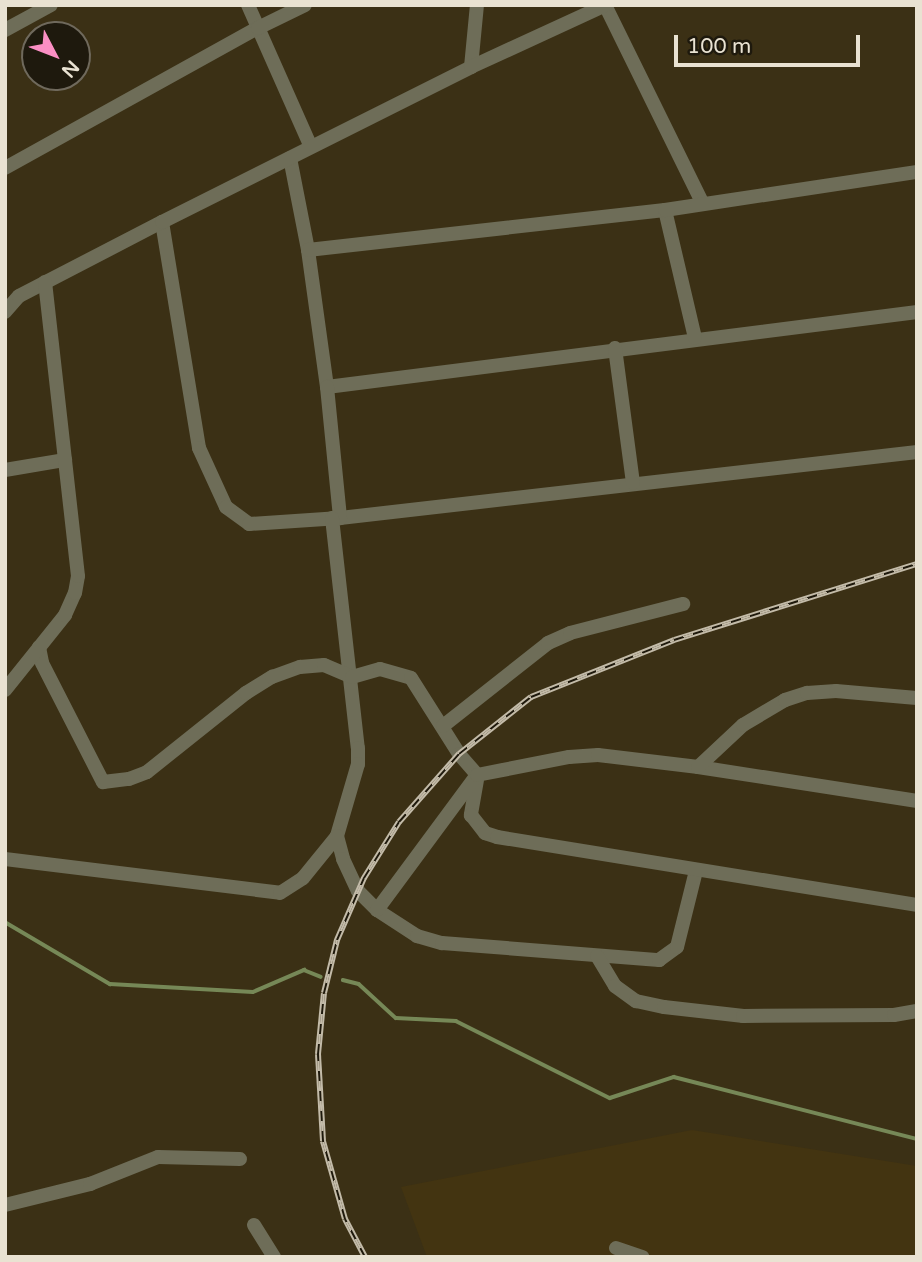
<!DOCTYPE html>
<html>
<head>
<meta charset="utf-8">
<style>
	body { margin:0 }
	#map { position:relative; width:922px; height:1262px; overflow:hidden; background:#3b3015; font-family:"Varela Round",sans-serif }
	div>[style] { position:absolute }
	.built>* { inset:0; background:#433411 }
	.stream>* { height:3.5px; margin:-1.75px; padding:0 1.75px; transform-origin:1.75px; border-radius:1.75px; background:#768857 }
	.minor>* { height:14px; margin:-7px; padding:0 7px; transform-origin:7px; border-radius:7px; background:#6e6d58 }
	.rail>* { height:6px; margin-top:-3px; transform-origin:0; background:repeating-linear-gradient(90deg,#1e190d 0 10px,#c3bba9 0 20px); box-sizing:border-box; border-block:2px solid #c3bba9 }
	span { translate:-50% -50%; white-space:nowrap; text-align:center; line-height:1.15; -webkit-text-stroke:7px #1e190d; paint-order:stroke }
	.frame { position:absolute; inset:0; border:7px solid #e9e2d2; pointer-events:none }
	.north { position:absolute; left:21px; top:21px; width:70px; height:70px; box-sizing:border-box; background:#1e190d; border:2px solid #6f695c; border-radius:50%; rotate:132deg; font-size:19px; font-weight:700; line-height:28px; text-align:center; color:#e9e2d2 }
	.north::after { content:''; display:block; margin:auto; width:24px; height:32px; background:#fb8fc4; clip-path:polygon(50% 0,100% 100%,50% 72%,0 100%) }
	.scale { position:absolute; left:674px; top:35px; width:186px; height:32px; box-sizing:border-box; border:4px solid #e9e2d2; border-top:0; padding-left:9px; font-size:21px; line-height:24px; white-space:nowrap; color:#e9e2d2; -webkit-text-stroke:5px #1e190d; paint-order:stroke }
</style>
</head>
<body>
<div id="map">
	<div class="built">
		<i style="clip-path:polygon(692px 1130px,917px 1166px,917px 1257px,427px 1257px,401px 1187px)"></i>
	</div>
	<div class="stream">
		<i style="left:5px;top:922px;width:122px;rotate:30.6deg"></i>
		<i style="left:110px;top:984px;width:143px;rotate:3.2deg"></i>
		<i style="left:253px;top:992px;width:56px;rotate:-23.3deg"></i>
		<i style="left:304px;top:970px;width:18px;rotate:22deg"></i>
		<i style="left:343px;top:980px;width:16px;rotate:14deg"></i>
		<i style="left:359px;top:984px;width:50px;rotate:42.6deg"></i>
		<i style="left:396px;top:1018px;width:60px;rotate:2.9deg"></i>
		<i style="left:456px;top:1021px;width:172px;rotate:26.6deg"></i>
		<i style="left:610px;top:1098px;width:67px;rotate:-18.2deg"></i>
		<i style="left:674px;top:1077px;width:251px;rotate:14.3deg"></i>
	</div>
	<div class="minor">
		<i style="left:248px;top:5px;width:155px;rotate:66.1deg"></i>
		<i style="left:605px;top:5px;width:220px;rotate:63.8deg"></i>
		<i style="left:5px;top:30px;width:52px;rotate:-28.5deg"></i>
		<i style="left:471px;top:67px;width:62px;rotate:-84.5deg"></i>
		<i style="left:290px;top:158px;width:94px;rotate:78.9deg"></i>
		<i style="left:308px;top:250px;width:138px;rotate:82.1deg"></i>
		<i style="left:327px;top:387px;width:595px;rotate:-7.24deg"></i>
		<i style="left:5px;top:168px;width:289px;rotate:-29deg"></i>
		<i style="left:258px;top:28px;width:52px;rotate:-26.1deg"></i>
		<i style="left:665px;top:210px;width:131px;rotate:76.8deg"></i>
		<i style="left:162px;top:222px;width:229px;rotate:80.7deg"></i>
		<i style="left:199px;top:448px;width:65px;rotate:65.4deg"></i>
		<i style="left:226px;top:507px;width:29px;rotate:36deg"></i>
		<i style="left:249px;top:524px;width:91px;rotate:-3.8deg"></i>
		<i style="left:340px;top:518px;width:581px;rotate:-6.53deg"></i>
		<i style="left:308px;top:250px;width:359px;rotate:-6.4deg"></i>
		<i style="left:665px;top:210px;width:255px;rotate:-8.6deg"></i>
		<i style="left:5px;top:312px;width:21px;rotate:-49deg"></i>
		<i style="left:19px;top:296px;width:161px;rotate:-27.4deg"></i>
		<i style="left:162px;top:222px;width:346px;rotate:-26.6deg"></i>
		<i style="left:471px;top:67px;width:149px;rotate:-24.7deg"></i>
		<i style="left:615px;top:348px;width:136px;rotate:82.4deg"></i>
		<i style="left:327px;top:387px;width:132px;rotate:84.3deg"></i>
		<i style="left:5px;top:470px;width:61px;rotate:-9.5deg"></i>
		<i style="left:332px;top:518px;width:231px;rotate:83.6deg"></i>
		<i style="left:358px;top:748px;width:16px;rotate:90deg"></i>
		<i style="left:358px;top:764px;width:75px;rotate:106.3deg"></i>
		<i style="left:337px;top:836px;width:24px;rotate:75deg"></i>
		<i style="left:343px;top:859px;width:35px;rotate:65deg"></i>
		<i style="left:358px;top:891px;width:27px;rotate:45deg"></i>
		<i style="left:377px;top:910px;width:48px;rotate:33deg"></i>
		<i style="left:417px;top:936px;width:26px;rotate:16deg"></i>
		<i style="left:442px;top:943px;width:218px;rotate:4.5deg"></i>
		<i style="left:659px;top:960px;width:22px;rotate:-36deg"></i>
		<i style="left:677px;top:947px;width:78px;rotate:-76deg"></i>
		<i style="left:39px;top:647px;width:16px;rotate:79deg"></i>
		<i style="left:42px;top:663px;width:134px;rotate:62.9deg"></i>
		<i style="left:103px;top:782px;width:26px;rotate:-7deg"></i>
		<i style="left:129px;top:779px;width:19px;rotate:-21deg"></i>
		<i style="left:147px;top:772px;width:127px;rotate:-38.6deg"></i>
		<i style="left:246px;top:693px;width:31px;rotate:-32deg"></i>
		<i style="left:272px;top:677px;width:30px;rotate:-20deg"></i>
		<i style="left:300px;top:667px;width:24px;rotate:-5deg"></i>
		<i style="left:324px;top:665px;width:30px;rotate:23deg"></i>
		<i style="left:352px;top:677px;width:29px;rotate:-16deg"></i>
		<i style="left:380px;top:669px;width:32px;rotate:16deg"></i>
		<i style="left:411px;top:678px;width:90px;rotate:57.7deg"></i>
		<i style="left:459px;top:754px;width:28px;rotate:49deg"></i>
		<i style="left:5px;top:690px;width:96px;rotate:-51.3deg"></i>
		<i style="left:65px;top:615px;width:24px;rotate:-66deg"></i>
		<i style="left:75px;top:593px;width:17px;rotate:-80deg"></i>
		<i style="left:78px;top:576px;width:296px;rotate:-96.4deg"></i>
		<i style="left:443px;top:726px;width:134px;rotate:-38.3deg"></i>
		<i style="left:548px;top:643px;width:24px;rotate:-24deg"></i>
		<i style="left:570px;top:633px;width:117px;rotate:-14.4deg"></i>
		<i style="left:698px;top:767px;width:222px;rotate:8.8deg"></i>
		<i style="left:477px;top:780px;width:36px;rotate:100deg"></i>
		<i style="left:471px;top:815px;width:23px;rotate:52deg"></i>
		<i style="left:485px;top:833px;width:13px;rotate:18deg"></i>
		<i style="left:497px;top:837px;width:425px;rotate:9.2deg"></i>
		<i style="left:5px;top:859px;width:277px;rotate:7deg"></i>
		<i style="left:280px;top:893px;width:27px;rotate:-33deg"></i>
		<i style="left:303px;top:878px;width:54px;rotate:-51deg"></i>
		<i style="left:377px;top:910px;width:168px;rotate:-53.5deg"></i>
		<i style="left:477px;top:775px;width:94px;rotate:-11.1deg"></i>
		<i style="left:569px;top:757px;width:29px;rotate:-4deg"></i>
		<i style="left:598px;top:755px;width:101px;rotate:6.8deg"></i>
		<i style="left:698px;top:767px;width:62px;rotate:-43deg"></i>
		<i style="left:743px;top:725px;width:49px;rotate:-30.8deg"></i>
		<i style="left:785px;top:700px;width:23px;rotate:-18deg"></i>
		<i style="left:807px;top:693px;width:29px;rotate:-4deg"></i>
		<i style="left:836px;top:691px;width:81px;rotate:4.9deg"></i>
		<i style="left:597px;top:956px;width:35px;rotate:59deg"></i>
		<i style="left:615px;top:986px;width:26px;rotate:36deg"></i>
		<i style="left:636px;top:1001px;width:29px;rotate:12deg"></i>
		<i style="left:664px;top:1007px;width:80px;rotate:6.5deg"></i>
		<i style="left:743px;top:1016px;width:151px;rotate:-0.4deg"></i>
		<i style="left:894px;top:1015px;width:23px;rotate:-10deg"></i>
		<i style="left:5px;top:1205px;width:88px;rotate:-13.9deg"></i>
		<i style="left:90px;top:1184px;width:73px;rotate:-21.7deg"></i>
		<i style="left:158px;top:1157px;width:82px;rotate:1.4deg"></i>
		<i style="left:254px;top:1225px;width:38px;rotate:58deg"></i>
		<i style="left:616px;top:1248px;width:28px;rotate:19deg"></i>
	</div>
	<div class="rail">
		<i style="left:365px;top:1257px;width:43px;rotate:-117.8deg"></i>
		<i style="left:345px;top:1219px;width:81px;rotate:-105.8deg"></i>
		<i style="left:323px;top:1141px;width:87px;rotate:-93.3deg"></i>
		<i style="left:318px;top:1054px;width:61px;rotate:-84.4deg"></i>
		<i style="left:324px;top:993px;width:55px;rotate:-76.2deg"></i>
		<i style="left:337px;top:940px;width:68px;rotate:-66.5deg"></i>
		<i style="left:364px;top:878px;width:66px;rotate:-58deg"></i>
		<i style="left:399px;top:822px;width:91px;rotate:-48.6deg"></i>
		<i style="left:459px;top:754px;width:92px;rotate:-38.4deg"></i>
		<i style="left:531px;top:697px;width:154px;rotate:-21.7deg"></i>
		<i style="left:674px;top:640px;width:255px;rotate:-17.4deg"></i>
	</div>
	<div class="frame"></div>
	<div class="north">N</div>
	<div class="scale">100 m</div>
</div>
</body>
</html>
